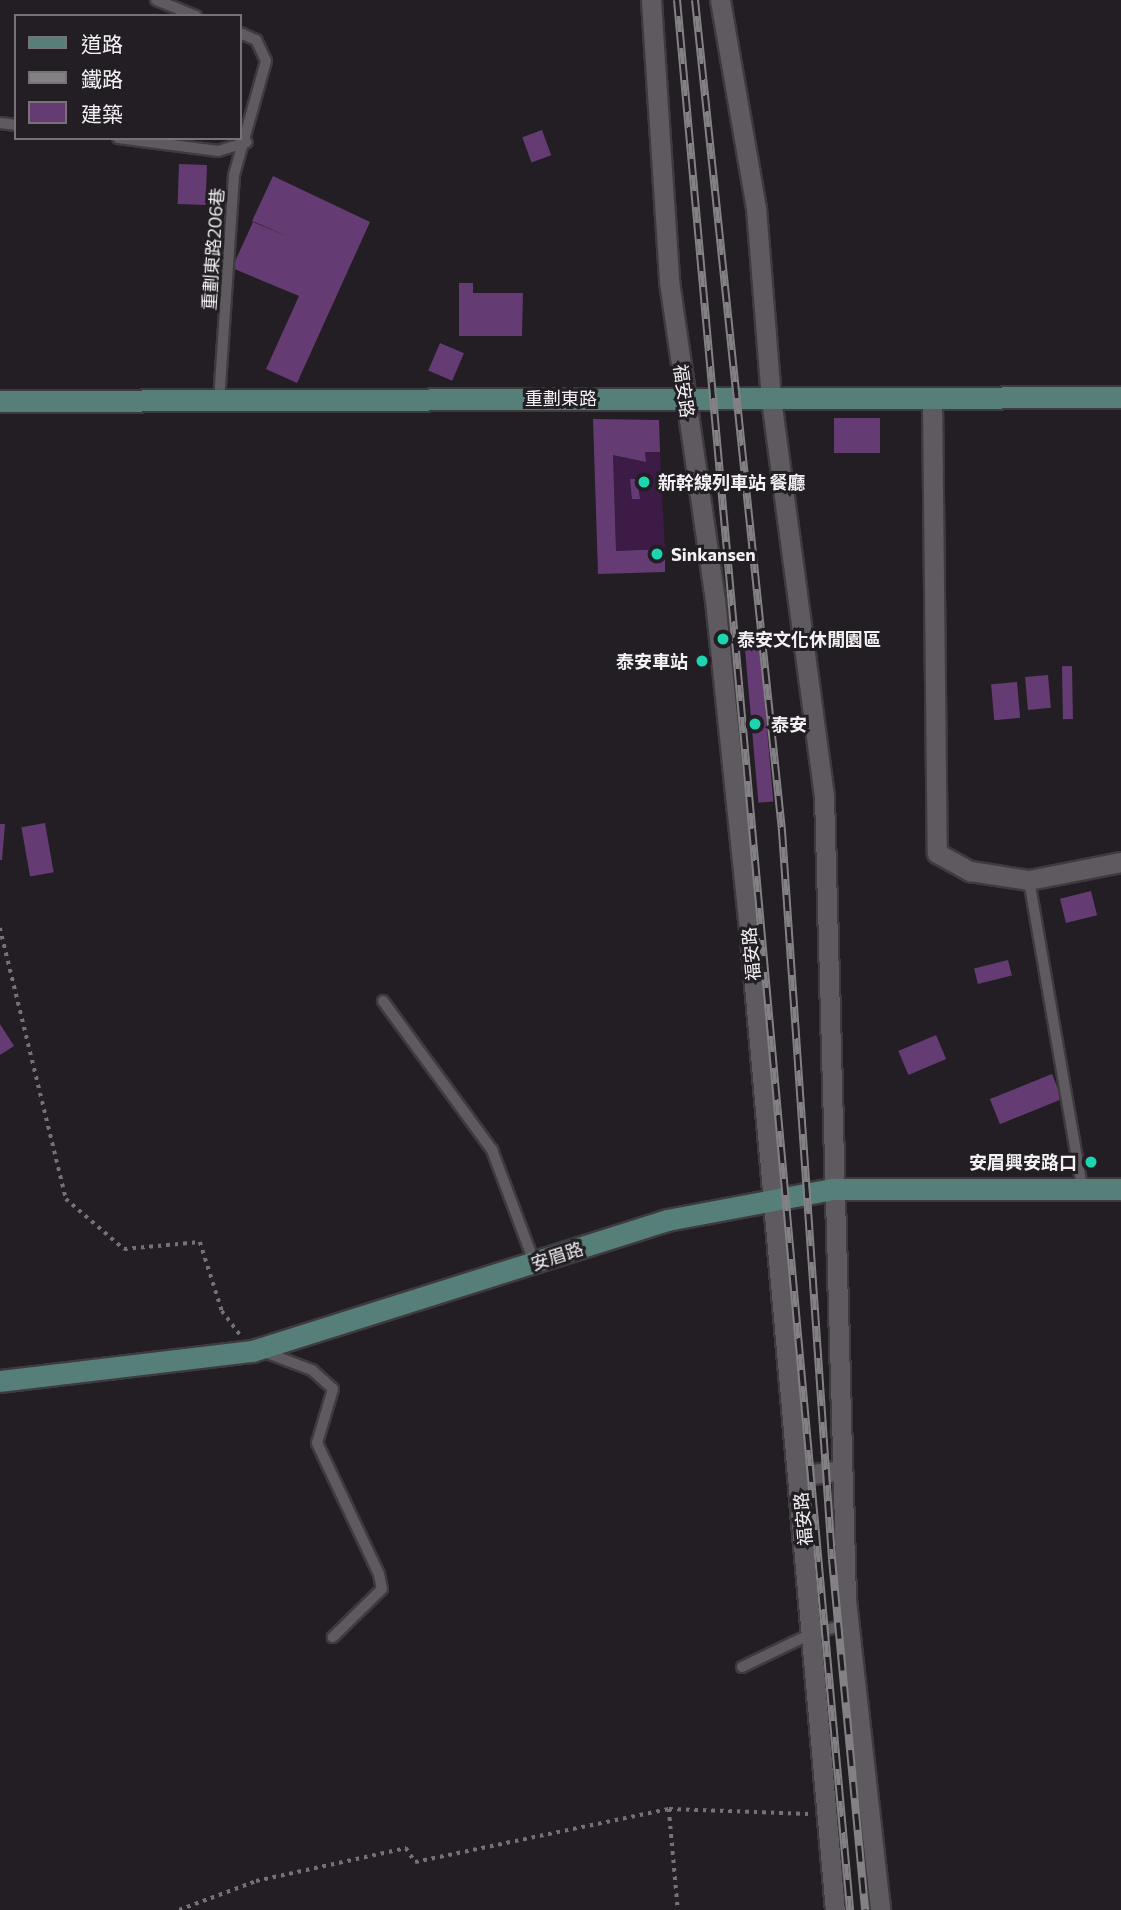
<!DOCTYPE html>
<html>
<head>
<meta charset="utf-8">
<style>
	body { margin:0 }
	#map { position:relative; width:1121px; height:1910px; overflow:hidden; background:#221e23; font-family:Commissioner,"Noto Sans TC",sans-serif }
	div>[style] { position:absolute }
	.green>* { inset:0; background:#3c1b47 }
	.building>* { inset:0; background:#653b73; transform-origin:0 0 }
	.path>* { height:3.5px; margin-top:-1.75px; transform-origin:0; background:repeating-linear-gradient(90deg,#757176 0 3.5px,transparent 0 8.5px) }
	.roads { filter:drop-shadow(2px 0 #3e3b3f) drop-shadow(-2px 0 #3e3b3f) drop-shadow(0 2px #3e3b3f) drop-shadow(0 -2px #3e3b3f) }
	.lane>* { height:10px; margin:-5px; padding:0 5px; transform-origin:5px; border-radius:5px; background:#5f5a60 }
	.street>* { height:19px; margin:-9.5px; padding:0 9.5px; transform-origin:9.5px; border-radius:9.5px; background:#5f5a60 }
	.secondary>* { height:21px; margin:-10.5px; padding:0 10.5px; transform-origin:10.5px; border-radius:10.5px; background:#577f79 }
	.rail>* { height:8px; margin-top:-4px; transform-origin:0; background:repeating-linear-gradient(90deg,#221e23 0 16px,#848185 0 32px); box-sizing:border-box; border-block:2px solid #848185 }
	.dots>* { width:19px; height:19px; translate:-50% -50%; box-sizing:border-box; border:4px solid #221e23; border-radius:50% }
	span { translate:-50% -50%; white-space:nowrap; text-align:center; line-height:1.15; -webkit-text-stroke:6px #221e23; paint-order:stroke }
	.street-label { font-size:18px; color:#f3f1f4 }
	.poi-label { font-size:18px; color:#f3f1f4; font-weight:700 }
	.left { translate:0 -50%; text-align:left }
	.right { translate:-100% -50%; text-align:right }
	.legend { position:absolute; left:14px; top:14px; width:228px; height:126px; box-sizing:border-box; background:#221e23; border:2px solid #767277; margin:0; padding:9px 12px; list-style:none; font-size:21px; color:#f3f1f4 }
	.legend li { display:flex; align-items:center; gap:14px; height:35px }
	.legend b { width:35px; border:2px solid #767277 }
</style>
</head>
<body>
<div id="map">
	<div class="green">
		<i style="clip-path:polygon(645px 452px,660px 452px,665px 549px,616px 551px,613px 455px,645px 462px)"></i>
	</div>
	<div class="building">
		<i style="left:542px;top:130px;width:27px;height:21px;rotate:70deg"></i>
		<i style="left:179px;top:164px;width:28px;height:40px;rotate:2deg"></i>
		<i style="clip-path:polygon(273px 176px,370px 222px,297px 383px,266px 369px,299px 296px,232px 268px,253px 222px,289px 237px,252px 221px)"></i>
		<i style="clip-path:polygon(459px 283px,473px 283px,473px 293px,523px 293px,522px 336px,459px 336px)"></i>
		<i style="left:440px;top:343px;width:26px;height:30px;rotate:23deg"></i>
		<i style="left:834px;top:418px;width:46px;height:35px"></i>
		<i style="clip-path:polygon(593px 419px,659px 420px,660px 452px,645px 452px,646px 462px,613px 455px,616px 551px,665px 549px,665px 572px,598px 574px)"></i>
		<i style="clip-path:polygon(630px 479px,637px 479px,640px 499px,632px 499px)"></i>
		<i style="left:760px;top:649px;width:153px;height:15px;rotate:85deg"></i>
		<i style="left:1072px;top:666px;width:53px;height:10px;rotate:89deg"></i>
		<i style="left:1048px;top:675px;width:33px;height:23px;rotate:85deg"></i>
		<i style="left:1017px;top:682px;width:36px;height:26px;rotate:85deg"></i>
		<i style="left:45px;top:823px;width:50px;height:24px;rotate:80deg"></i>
		<i style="clip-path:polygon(0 824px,5px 824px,2px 860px,0 860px)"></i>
		<i style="left:1091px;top:891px;width:25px;height:32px;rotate:76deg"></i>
		<i style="left:1008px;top:960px;width:16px;height:35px;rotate:76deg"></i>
		<i style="clip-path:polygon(0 1024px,14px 1046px,0 1055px)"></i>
		<i style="left:936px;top:1035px;width:26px;height:41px;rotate:67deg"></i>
		<i style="left:1052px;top:1074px;width:27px;height:67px;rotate:68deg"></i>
	</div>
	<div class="path">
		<i style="left:0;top:928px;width:279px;rotate:76.3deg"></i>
		<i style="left:66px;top:1199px;width:77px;rotate:40.8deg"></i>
		<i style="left:124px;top:1249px;width:76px;rotate:-5.3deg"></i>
		<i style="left:200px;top:1242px;width:72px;rotate:72.3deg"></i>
		<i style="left:222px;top:1311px;width:31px;rotate:53deg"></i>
		<i style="left:669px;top:1809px;width:101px;rotate:84.9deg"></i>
		<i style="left:179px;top:1910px;width:82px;rotate:-20.6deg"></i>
		<i style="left:256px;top:1881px;width:154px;rotate:-12.4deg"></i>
		<i style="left:406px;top:1848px;width:17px;rotate:57deg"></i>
		<i style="left:415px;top:1862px;width:259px;rotate:-11.8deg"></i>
		<i style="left:669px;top:1809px;width:140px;rotate:2deg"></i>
	</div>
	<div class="roads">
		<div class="lane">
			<i style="left:156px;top:0;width:43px;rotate:21.8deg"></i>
			<i style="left:0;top:123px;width:16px;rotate:7deg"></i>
			<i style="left:118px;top:138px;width:101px;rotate:7.4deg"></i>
			<i style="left:218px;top:151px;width:30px;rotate:-17deg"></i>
			<i style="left:219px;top:401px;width:226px;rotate:-86.2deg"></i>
			<i style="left:234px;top:175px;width:118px;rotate:-74.3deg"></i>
			<i style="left:266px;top:61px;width:23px;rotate:-115deg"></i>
			<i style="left:256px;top:40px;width:17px;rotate:-156deg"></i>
			<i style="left:1029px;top:880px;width:313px;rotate:80.2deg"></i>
			<i style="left:383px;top:1001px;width:185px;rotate:53.8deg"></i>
			<i style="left:492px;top:1150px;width:120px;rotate:69.4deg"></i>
			<i style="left:262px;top:1351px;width:53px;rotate:20.8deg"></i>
			<i style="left:312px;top:1370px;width:28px;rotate:42deg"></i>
			<i style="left:333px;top:1389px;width:56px;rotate:106.5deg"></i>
			<i style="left:317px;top:1443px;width:145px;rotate:64.7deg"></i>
			<i style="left:379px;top:1574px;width:15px;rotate:79deg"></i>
			<i style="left:382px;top:1589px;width:69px;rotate:135.6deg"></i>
			<i style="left:742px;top:1667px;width:79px;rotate:-25.6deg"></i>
			<i style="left:813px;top:1633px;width:36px;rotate:-14deg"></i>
		</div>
		<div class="street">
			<i style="left:651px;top:0;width:282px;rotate:86.3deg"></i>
			<i style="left:669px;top:281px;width:322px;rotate:81.8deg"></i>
			<i style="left:715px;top:600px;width:330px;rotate:84.1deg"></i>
			<i style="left:749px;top:928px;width:986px;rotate:85deg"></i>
			<i style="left:720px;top:0;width:211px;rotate:80.2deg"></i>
			<i style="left:756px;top:208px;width:192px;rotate:85.5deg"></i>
			<i style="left:771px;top:399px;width:401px;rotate:82.4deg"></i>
			<i style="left:824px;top:796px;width:804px;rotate:88.43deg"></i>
			<i style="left:846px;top:1600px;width:312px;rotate:83.7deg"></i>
			<i style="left:932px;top:398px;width:455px;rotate:89.4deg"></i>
			<i style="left:937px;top:853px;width:38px;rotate:29deg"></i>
			<i style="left:970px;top:871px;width:60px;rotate:8.7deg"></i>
			<i style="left:1029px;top:880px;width:94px;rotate:-11.1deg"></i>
			<i style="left:799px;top:1476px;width:43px;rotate:-7.9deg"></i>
		</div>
		<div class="secondary">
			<i style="left:0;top:401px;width:1121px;rotate:-0.2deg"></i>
			<i style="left:0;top:1381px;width:254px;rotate:-6.8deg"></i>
			<i style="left:252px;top:1351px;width:435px;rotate:-17.5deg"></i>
			<i style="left:667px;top:1220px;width:169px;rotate:-10.6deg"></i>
			<i style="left:833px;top:1189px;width:288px"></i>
		</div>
	</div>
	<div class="rail">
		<i style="left:677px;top:0;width:1918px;rotate:84.82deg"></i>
		<i style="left:695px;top:0;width:836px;rotate:84.02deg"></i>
		<i style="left:782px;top:831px;width:730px;rotate:86.07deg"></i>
		<i style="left:832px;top:1559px;width:353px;rotate:84.6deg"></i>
	</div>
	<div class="dots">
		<i style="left:644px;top:482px;background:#1cd5b1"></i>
		<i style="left:657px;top:554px;background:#1cd5b1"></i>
		<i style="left:723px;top:639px;background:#1cd5b1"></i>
		<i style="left:702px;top:661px;background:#1cd5b1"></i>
		<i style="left:755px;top:724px;background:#1cd5b1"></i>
		<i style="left:1091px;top:1162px;background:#1cd5b1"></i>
	</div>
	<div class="street-label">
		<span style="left:213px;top:249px;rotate:-86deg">重劃東路206巷</span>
		<span style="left:684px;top:391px;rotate:82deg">福安路</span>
		<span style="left:561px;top:398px">重劃東路</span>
		<span style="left:751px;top:954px;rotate:-95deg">福安路</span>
		<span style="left:557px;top:1256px;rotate:-18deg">安眉路</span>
		<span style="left:803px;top:1519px;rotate:-95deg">福安路</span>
	</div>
	<div class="poi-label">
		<span class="left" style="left:658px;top:482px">新幹線列車站 餐廳</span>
		<span class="left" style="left:671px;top:554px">Sinkansen</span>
		<span class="left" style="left:737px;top:639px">泰安文化休閒園區</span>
		<span class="right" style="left:688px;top:661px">泰安車站</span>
		<span class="left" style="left:771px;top:724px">泰安</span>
		<span class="right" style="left:1077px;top:1162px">安眉興安路口</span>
	</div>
	<ul class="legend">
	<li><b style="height:9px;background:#577f79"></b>道路</li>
	<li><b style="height:9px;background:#848185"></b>鐵路</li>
	<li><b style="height:19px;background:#653b73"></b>建築</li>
	</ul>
</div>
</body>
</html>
